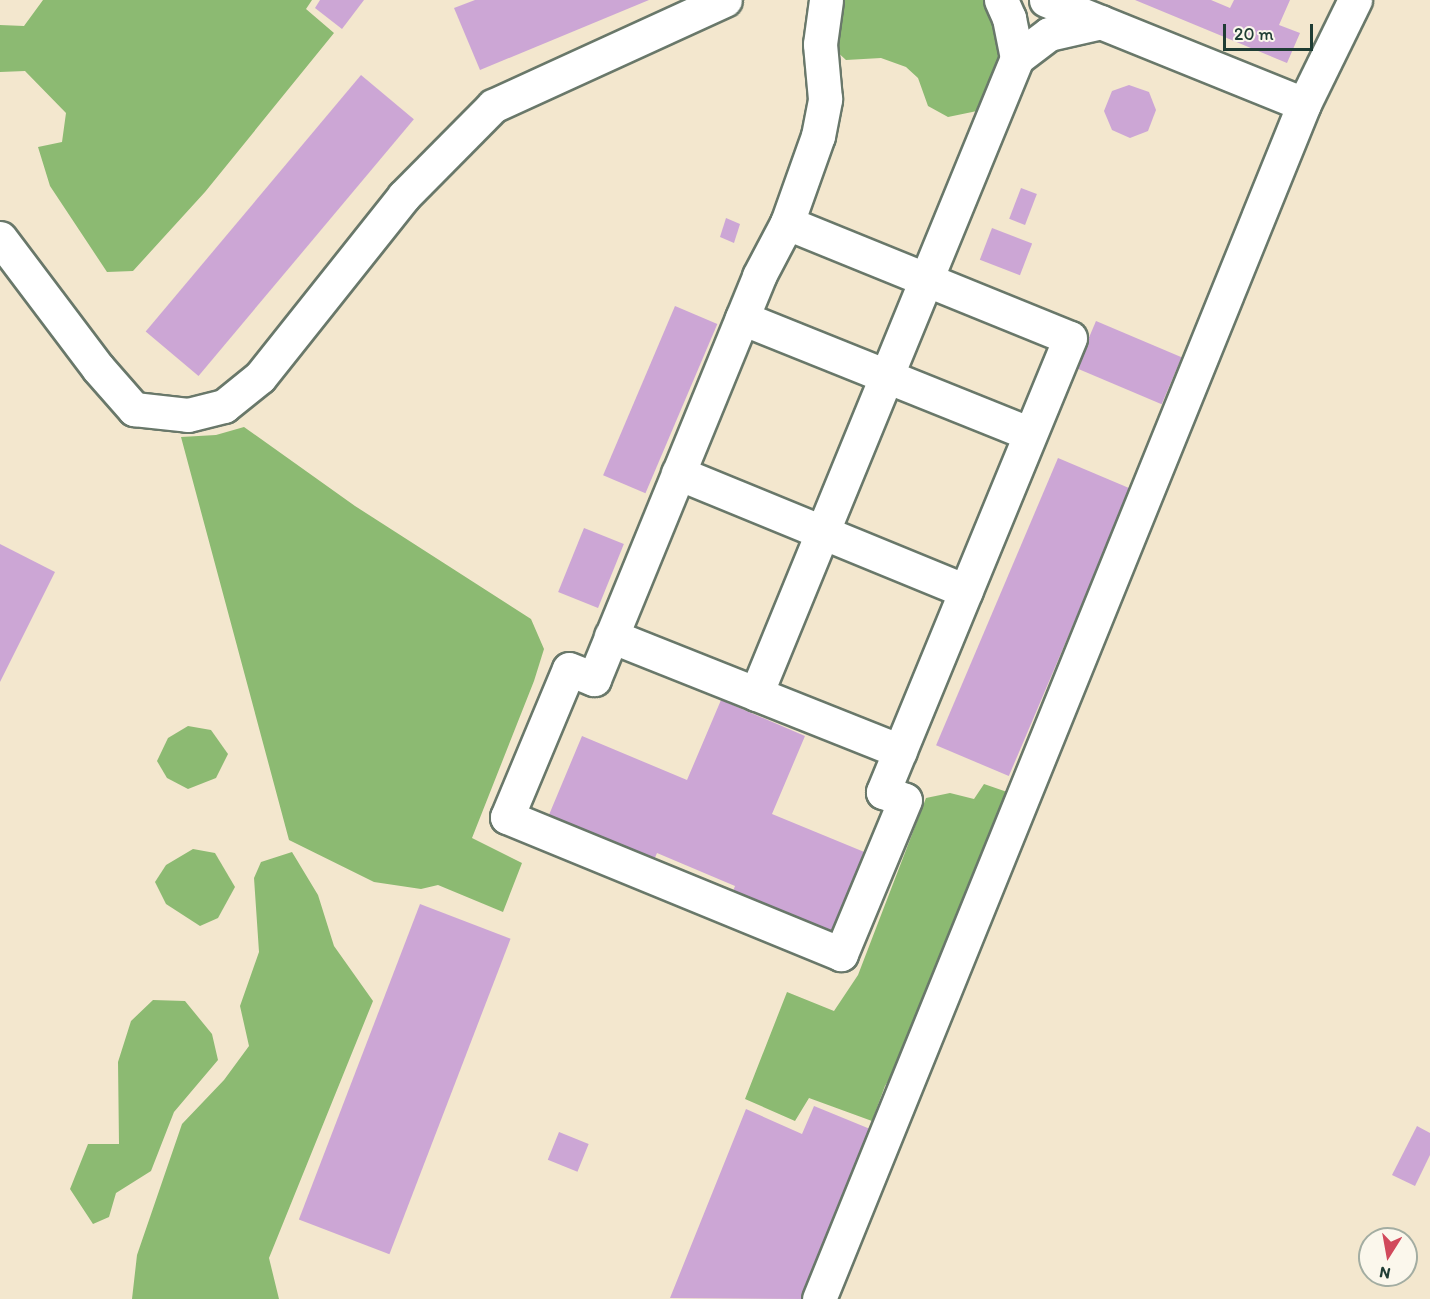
<!DOCTYPE html>
<html>
<head>
<meta charset="utf-8">
<style>
	body { margin:0 }
	#map { position:relative; width:1430px; height:1299px; overflow:hidden; background:#f3e7ce; font-family:Itim,sans-serif }
	div>[style] { position:absolute }
	.forest>* { inset:0; background:#8cba72 }
	.building>* { inset:0; background:#cca6d5; transform-origin:0 0 }
	.roads { filter:drop-shadow(2px 0 #69786a) drop-shadow(-2px 0 #69786a) drop-shadow(0 2px #69786a) drop-shadow(0 -2px #69786a) }
	.minor>* { height:33px; margin:-16.5px; padding:0 16.5px; transform-origin:16.5px; border-radius:16.5px; background:#fff }
	span { translate:-50% -50%; white-space:nowrap; text-align:center; line-height:1.15; -webkit-text-stroke:4.5px #fbf7ec; paint-order:stroke }
	.north { position:absolute; left:1358px; top:1227px; width:60px; height:60px; box-sizing:border-box; background:#fbf7ec; border:2px solid #a3ada2; border-radius:50%; rotate:191deg; font-size:16px; font-weight:700; line-height:24px; text-align:center; color:#1f3d34 }
	.north::after { content:''; display:block; margin:auto; width:21px; height:27px; background:#d1495b; clip-path:polygon(50% 0,100% 100%,50% 72%,0 100%) }
	.scale { position:absolute; left:1223px; top:24px; width:90px; height:27px; box-sizing:border-box; border:3px solid #1f3d34; border-top:0; padding-left:8px; font-size:18px; line-height:21px; white-space:nowrap; color:#1f3d34; -webkit-text-stroke:4px #fbf7ec; paint-order:stroke }
</style>
</head>
<body>
<div id="map">
	<div class="forest">
		<i style="clip-path:polygon(43px 0,312px 0,306px 9px,334px 33px,205px 192px,133px 271px,107px 272px,50px 186px,38px 147px,62px 142px,66px 113px,25px 71px,0 72px,0 25px,24px 26px)"></i>
		<i style="clip-path:polygon(841px 0,983px 0,996px 16px,1004px 36px,1001px 70px,977px 111px,948px 117px,928px 106px,918px 78px,906px 67px,881px 58px,846px 60px,834px 49px)"></i>
		<i style="clip-path:polygon(244px 427px,355px 506px,531px 619px,544px 649px,534px 681px,472px 838px,522px 863px,503px 912px,438px 885px,421px 889px,374px 882px,289px 840px,181px 437px,216px 435px)"></i>
		<i style="clip-path:polygon(188px 726px,211px 730px,228px 754px,216px 778px,188px 789px,167px 778px,157px 761px,168px 738px)"></i>
		<i style="clip-path:polygon(984px 784px,1010px 793px,902px 1059px,885px 1086px,872px 1121px,809px 1098px,795px 1121px,745px 1099px,787px 992px,834px 1011px,858px 975px,926px 798px,950px 793px,974px 799px)"></i>
		<i style="clip-path:polygon(193px 849px,215px 853px,235px 887px,218px 918px,200px 926px,166px 904px,155px 882px,166px 865px)"></i>
		<i style="clip-path:polygon(292px 852px,318px 895px,334px 946px,373px 1001px,269px 1258px,279px 1299px,132px 1299px,137px 1255px,182px 1124px,224px 1080px,249px 1046px,240px 1006px,259px 952px,254px 878px,261px 862px)"></i>
		<i style="clip-path:polygon(153px 1000px,185px 1001px,212px 1034px,218px 1060px,174px 1112px,151px 1171px,116px 1193px,109px 1217px,93px 1224px,70px 1189px,88px 1144px,119px 1144px,118px 1062px,131px 1021px)"></i>
	</div>
	<div class="building">
		<i style="clip-path:polygon(320px 0,364px 0,342px 29px,315px 8px)"></i>
		<i style="clip-path:polygon(475px 0,649px 0,480px 70px,454px 8px)"></i>
		<i style="clip-path:polygon(1135px 0,1211px 0,1230px 8px,1234px 0,1290px 0,1279px 25px,1300px 33px,1287px 63px)"></i>
		<i style="left:361px;top:75px;width:69px;height:335px;rotate:40deg"></i>
		<i style="clip-path:polygon(1129px 85px,1149px 92px,1156px 110px,1148px 131px,1130px 138px,1112px 130px,1104px 111px,1112px 91px)"></i>
		<i style="left:1021px;top:188px;width:17px;height:33px;rotate:21deg"></i>
		<i style="clip-path:polygon(726px 218px,740px 224px,734px 243px,720px 237px)"></i>
		<i style="left:992px;top:228px;width:43px;height:34px;rotate:21deg"></i>
		<i style="left:675px;top:306px;width:46px;height:184px;rotate:23deg"></i>
		<i style="left:1096px;top:321px;width:93px;height:51px;rotate:23deg"></i>
		<i style="left:1058px;top:458px;width:79px;height:312px;rotate:23deg"></i>
		<i style="left:584px;top:528px;width:43px;height:69px;rotate:22deg"></i>
		<i style="clip-path:polygon(0 544px,55px 572px,0 682px)"></i>
		<i style="clip-path:polygon(721px 700px,805px 736px,772px 814px,874px 856px,837px 944px,730px 899px,735px 886px,657px 853px,651px 867px,546px 822px,582px 736px,687px 780px)"></i>
		<i style="left:420px;top:904px;width:97px;height:338px;rotate:21deg"></i>
		<i style="clip-path:polygon(814px 1106px,875px 1131px,806px 1299px,670px 1298px,746px 1109px,802px 1134px)"></i>
		<i style="clip-path:polygon(1417px 1126px,1430px 1133px,1430px 1155px,1415px 1186px,1392px 1175px)"></i>
		<i style="left:559px;top:1132px;width:32px;height:30px;rotate:22deg"></i>
	</div>
	<div class="roads">
		<div class="minor">
			<i style="left:1001px;top:0;width:20px;rotate:66deg"></i>
			<i style="left:1009px;top:18px;width:41px;rotate:78.7deg"></i>
			<i style="left:1046px;top:0;width:278px;rotate:22deg"></i>
			<i style="left:787px;top:223px;width:305px;rotate:22.1deg"></i>
			<i style="left:1070px;top:338px;width:491px;rotate:112.4deg"></i>
			<i style="left:883px;top:792px;width:23px;rotate:20deg"></i>
			<i style="left:905px;top:800px;width:167px;rotate:112.6deg"></i>
			<i style="left:841px;top:954px;width:361px;rotate:-157.7deg"></i>
			<i style="left:507px;top:817px;width:160px;rotate:-67.3deg"></i>
			<i style="left:569px;top:669px;width:27px;rotate:22deg"></i>
			<i style="left:594px;top:679px;width:435px;rotate:-67.7deg"></i>
			<i style="left:759px;top:276px;width:60px;rotate:-62.2deg"></i>
			<i style="left:787px;top:223px;width:92px;rotate:-70.4deg"></i>
			<i style="left:818px;top:136px;width:38px;rotate:-79deg"></i>
			<i style="left:825px;top:99px;width:55px;rotate:-95.2deg"></i>
			<i style="left:820px;top:44px;width:44px;rotate:-82.2deg"></i>
			<i style="left:0;top:238px;width:163px;rotate:53deg"></i>
			<i style="left:98px;top:368px;width:55px;rotate:48.7deg"></i>
			<i style="left:134px;top:409px;width:54px;rotate:6.3deg"></i>
			<i style="left:188px;top:415px;width:37px;rotate:-14deg"></i>
			<i style="left:224px;top:406px;width:46px;rotate:-38.9deg"></i>
			<i style="left:260px;top:377px;width:231px;rotate:-51.5deg"></i>
			<i style="left:404px;top:196px;width:127px;rotate:-45.3deg"></i>
			<i style="left:493px;top:106px;width:255px;rotate:-24.6deg"></i>
			<i style="left:742px;top:318px;width:310px;rotate:21.9deg"></i>
			<i style="left:678px;top:473px;width:311px;rotate:22.3deg"></i>
			<i style="left:611px;top:636px;width:311px;rotate:21.7deg"></i>
			<i style="left:756px;top:694px;width:687px;rotate:-67.69deg"></i>
			<i style="left:1017px;top:58px;width:40px;rotate:-37deg"></i>
			<i style="left:1049px;top:34px;width:53px;rotate:-13deg"></i>
			<i style="left:819px;top:1299px;width:1290px;rotate:-67.91deg"></i>
			<i style="left:1304px;top:104px;width:116px;rotate:-63.9deg"></i>
		</div>
	</div>
	<div class="north">N</div>
	<div class="scale">20 m</div>
</div>
</body>
</html>
